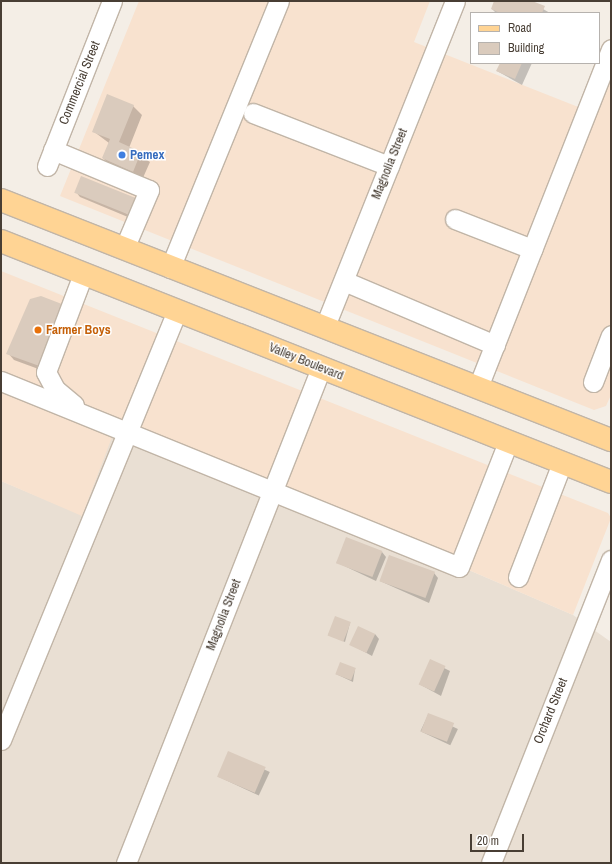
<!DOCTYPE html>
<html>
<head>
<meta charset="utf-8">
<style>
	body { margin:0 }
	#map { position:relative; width:612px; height:864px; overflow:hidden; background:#f4eee6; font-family:"Archivo Narrow",sans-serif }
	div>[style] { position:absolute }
	.residential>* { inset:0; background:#e9dfd3 }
	.commercial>* { inset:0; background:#f8e2cf }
	.shadow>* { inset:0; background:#0003; transform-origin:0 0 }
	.building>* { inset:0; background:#dacbbd; transform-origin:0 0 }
	.roads { filter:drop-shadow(1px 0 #c1b5a7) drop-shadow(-1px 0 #c1b5a7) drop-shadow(0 1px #c1b5a7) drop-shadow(0 -1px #c1b5a7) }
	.minor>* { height:19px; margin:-9.5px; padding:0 9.5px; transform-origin:9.5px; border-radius:9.5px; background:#fff }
	.major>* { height:22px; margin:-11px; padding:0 11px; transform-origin:11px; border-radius:11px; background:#ffd494 }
	.dots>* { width:11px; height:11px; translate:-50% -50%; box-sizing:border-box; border:2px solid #fff; border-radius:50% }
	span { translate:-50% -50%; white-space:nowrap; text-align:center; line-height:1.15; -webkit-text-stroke:3px #fff; paint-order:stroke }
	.street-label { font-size:13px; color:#483e34 }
	.shop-label { font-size:13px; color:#366cbe; font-weight:700 }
	.left { translate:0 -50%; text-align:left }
	.food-label { font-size:13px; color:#c56008; font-weight:700 }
	.frame { position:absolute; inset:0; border:2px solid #483e34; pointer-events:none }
	.legend { position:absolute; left:470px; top:12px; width:130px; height:52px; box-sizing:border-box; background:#fff; border:1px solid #b6b2ae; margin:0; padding:5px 7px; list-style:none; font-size:12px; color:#483e34 }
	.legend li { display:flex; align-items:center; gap:8px; height:20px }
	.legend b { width:20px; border:1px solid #b6b2ae }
	.scale { position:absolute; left:470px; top:834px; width:54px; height:18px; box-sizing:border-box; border:2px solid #483e34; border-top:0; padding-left:5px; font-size:12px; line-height:14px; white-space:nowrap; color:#483e34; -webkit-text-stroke:3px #fff; paint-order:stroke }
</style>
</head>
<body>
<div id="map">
	<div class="residential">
		<i style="clip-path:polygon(111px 437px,443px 571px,471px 571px,573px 615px,611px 642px,611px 863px,1px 863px,1px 481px,82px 515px)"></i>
	</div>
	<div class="commercial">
		<i style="clip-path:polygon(139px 1px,430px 1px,414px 42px,596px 114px,611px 76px,611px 395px,606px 406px,594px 410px,60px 196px)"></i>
		<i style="clip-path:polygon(1px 271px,608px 513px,611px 518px,573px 615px,471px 571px,443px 571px,112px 437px,82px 516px,1px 481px)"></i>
	</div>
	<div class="shadow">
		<i style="clip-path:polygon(496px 1px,529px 1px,550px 13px,496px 13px,492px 9px)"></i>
		<i style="clip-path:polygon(501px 63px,532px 63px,522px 85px,497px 71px)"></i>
		<i style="clip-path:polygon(133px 106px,142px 115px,129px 148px,150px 162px,142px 180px,112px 167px,103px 158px,109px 143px,93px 131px)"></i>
		<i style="clip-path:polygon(82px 178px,135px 220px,80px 197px,76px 192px)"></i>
		<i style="clip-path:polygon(73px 314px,52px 374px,14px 360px,8px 353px)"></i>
		<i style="clip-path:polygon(382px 552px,386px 557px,376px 581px,336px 562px)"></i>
		<i style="clip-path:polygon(434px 573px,438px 578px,429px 603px,380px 581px)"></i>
		<i style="clip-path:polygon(350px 623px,345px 642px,328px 634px)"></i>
		<i style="clip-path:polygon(375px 634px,379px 639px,372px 656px,352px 645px)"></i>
		<i style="clip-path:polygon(430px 661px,450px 671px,441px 696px,421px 685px)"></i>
		<i style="clip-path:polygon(355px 669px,353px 682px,336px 674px)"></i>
		<i style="left:428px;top:715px;width:33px;height:18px;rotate:25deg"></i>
		<i style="left:229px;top:753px;width:45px;height:26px;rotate:25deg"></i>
	</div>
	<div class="building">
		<i style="clip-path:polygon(494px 1px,532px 1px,545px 6px,542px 13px,500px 13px,491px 9px)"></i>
		<i style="clip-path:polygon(500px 63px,522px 63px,515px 79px,496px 71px)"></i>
		<i style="clip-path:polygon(107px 94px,134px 105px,119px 142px,141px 152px,133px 172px,102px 158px,110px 139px,92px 132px)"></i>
		<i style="left:81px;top:176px;width:61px;height:18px;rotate:22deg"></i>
		<i style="clip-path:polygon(41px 296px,67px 306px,45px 368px,6px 354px,30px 299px)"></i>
		<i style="left:346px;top:537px;width:39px;height:28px;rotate:21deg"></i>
		<i style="left:389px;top:555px;width:49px;height:28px;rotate:20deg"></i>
		<i style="left:335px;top:616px;width:17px;height:21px;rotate:21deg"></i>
		<i style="left:358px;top:626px;width:19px;height:21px;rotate:25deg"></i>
		<i style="left:430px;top:659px;width:17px;height:28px;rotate:24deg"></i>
		<i style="left:340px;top:662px;width:17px;height:13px;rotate:21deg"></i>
		<i style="left:428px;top:713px;width:28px;height:20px;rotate:21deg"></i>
		<i style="left:228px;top:751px;width:41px;height:28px;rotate:23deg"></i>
	</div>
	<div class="roads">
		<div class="minor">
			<i style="left:253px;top:113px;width:146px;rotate:21.3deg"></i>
			<i style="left:53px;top:150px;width:104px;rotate:22.6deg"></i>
			<i style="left:149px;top:190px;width:64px;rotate:113deg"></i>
			<i style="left:47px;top:166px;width:177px;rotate:-68.5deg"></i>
			<i style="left:455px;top:219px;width:83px;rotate:21.3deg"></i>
			<i style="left:170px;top:268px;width:288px;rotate:-67.8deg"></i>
			<i style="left:344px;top:281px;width:164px;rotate:23deg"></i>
			<i style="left:325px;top:326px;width:350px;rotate:-68.2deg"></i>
			<i style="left:1px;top:381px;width:494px;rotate:22.1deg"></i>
			<i style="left:459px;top:567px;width:134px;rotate:-68.6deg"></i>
			<i style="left:593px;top:382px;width:50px;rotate:-69deg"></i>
			<i style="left:478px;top:387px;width:363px;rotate:-68.5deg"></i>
			<i style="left:74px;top:405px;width:25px;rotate:-140deg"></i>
			<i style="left:55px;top:389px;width:19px;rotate:-118deg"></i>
			<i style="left:46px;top:372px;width:105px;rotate:-69.3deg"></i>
			<i style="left:518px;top:577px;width:122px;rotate:-68.9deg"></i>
			<i style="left:1px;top:740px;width:464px;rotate:-67.7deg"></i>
			<i style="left:126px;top:863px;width:532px;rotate:-68.5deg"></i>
			<i style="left:491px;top:863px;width:326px;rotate:-68.4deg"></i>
		</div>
		<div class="major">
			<i style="left:1px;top:200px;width:656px;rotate:21.48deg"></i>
			<i style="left:1px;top:241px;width:656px;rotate:21.56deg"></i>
		</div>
	</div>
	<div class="dots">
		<i style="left:122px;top:155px;background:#3f7fe0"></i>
		<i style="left:38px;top:330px;background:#e8710a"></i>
	</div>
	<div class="street-label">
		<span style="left:80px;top:83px;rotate:-68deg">Commercial Street</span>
		<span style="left:390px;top:164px;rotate:-68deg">Magnolia Street</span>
		<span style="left:306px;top:362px;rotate:22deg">Valley Boulevard</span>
		<span style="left:224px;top:615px;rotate:-69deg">Magnolia Street</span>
		<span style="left:551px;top:711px;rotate:-68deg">Orchard Street</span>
	</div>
	<div class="shop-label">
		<span class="left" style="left:130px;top:155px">Pemex</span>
	</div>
	<div class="food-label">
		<span class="left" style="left:46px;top:330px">Farmer Boys</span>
	</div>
	<div class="frame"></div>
	<ul class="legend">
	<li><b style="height:5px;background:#ffd494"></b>Road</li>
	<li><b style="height:11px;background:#dacbbd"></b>Building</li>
	</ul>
	<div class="scale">20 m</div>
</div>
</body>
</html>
